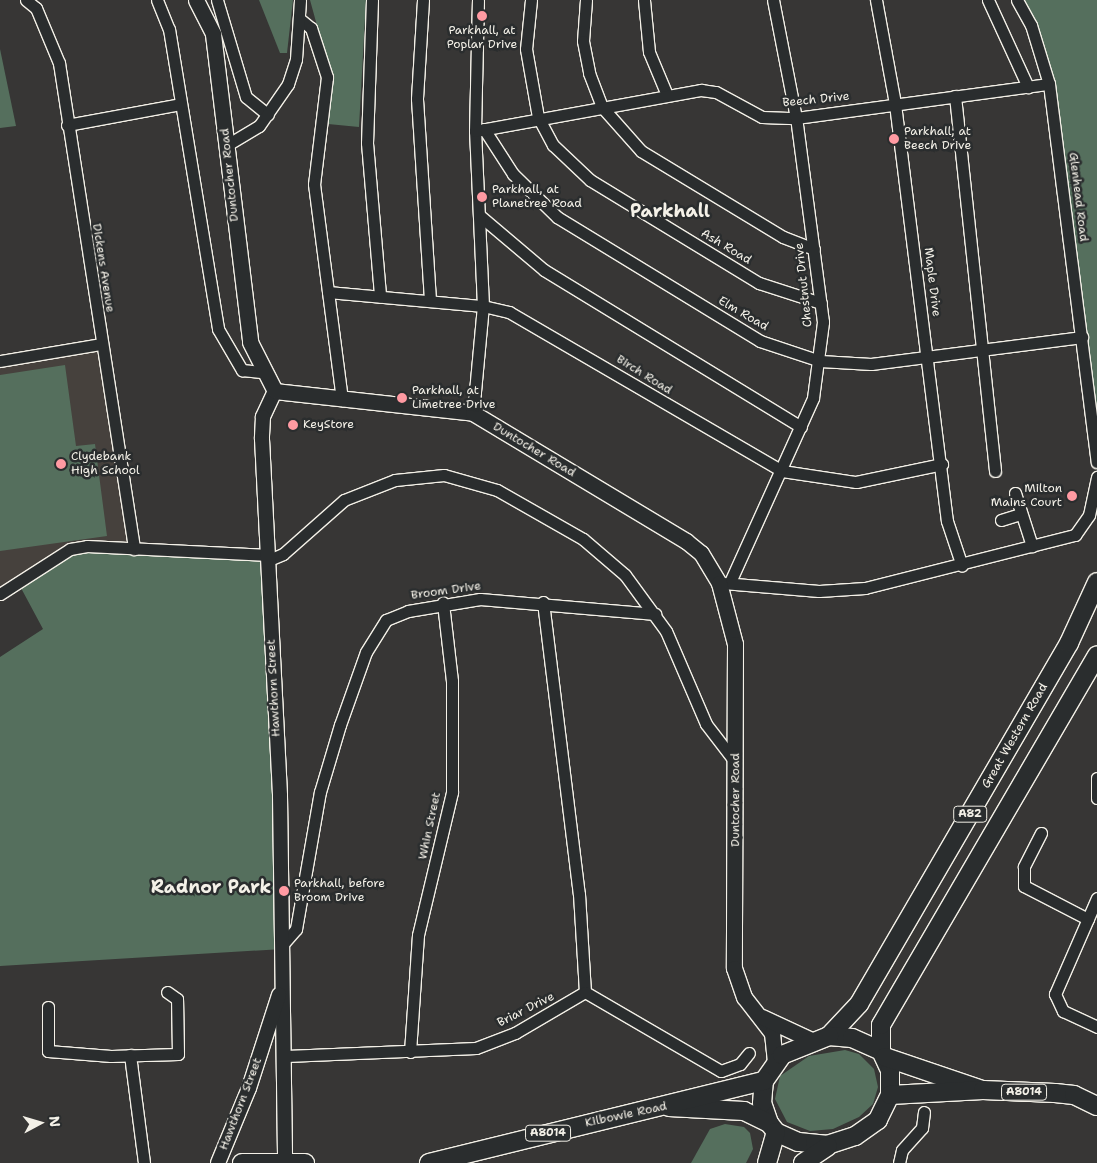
<!DOCTYPE html>
<html>
<head>
<meta charset="utf-8">
<style>
	body { margin:0 }
	#map { position:relative; width:1097px; height:1163px; overflow:hidden; background:#373635; font-family:"Shantell Sans",sans-serif }
	div>[style] { position:absolute }
	.built>* { inset:0; background:#46413d }
	.green>* { inset:0; background:#556f5d }
	.roads { filter:drop-shadow(1px 0 #f4f1e8) drop-shadow(-1px 0 #f4f1e8) drop-shadow(0 1px #f4f1e8) drop-shadow(0 -1px #f4f1e8) }
	.minor>* { height:11px; margin:-5.5px; padding:0 5.5px; transform-origin:5.5px; border-radius:5.5px; background:#2a2d2e }
	.tertiary>* { height:14px; margin:-7px; padding:0 7px; transform-origin:7px; border-radius:7px; background:#2a2d2e }
	.secondary>* { height:15px; margin:-7.5px; padding:0 7.5px; transform-origin:7.5px; border-radius:7.5px; background:#2a2d2e }
	.primary>* { height:18px; margin:-9px; padding:0 9px; transform-origin:9px; border-radius:9px; background:#2a2d2e }
	.dots>* { width:14px; height:14px; translate:-50% -50%; box-sizing:border-box; border:2px solid #2a2d2e; border-radius:50% }
	span { translate:-50% -50%; white-space:nowrap; text-align:center; line-height:1.15; -webkit-text-stroke:5px #2a2d2e; paint-order:stroke }
	.shield-label span { padding:1px 4px; background:#2a2d2e; border:1px solid; border-radius:4px; -webkit-text-stroke-width:0 }
	.shield-label { font-size:11px; color:#f4f1e8; font-weight:700 }
	.poi-label { font-size:12px; color:#f4f1e8 }
	.left { translate:0 -50%; text-align:left }
	.right { translate:-100% -50%; text-align:right }
	.street-label { font-size:12px; color:#f4f1e8 }
	.district-label { font-size:18px; color:#f4f1e8; font-weight:700 }
	.north { position:absolute; left:15px; top:1098px; width:50px; height:50px; -webkit-text-stroke:4px #2a2d2e; paint-order:stroke; rotate:84deg; font-size:14px; font-weight:700; line-height:20px; text-align:center; color:#f4f1e8 }
	.north::after { content:''; display:block; margin:auto; width:18px; height:22px; background:#f4f1e8; clip-path:polygon(50% 0,100% 100%,50% 72%,0 100%) }
</style>
</head>
<body>
<div id="map">
	<div class="built">
		<i style="clip-path:polygon(101px 344px,134px 549px,87px 546px,0 594px,0 361px)"></i>
	</div>
	<div class="green">
		<i style="clip-path:polygon(259px 0,293px 0,287px 53px,280px 53px)"></i>
		<i style="clip-path:polygon(310px 0,366px 0,359px 127px,328px 124px,330px 73px)"></i>
		<i style="clip-path:polygon(1017px 0,1097px 0,1097px 439px,1049px 84px)"></i>
		<i style="clip-path:polygon(0 49px,16px 126px,0 128px)"></i>
		<i style="clip-path:polygon(65px 365px,76px 446px,95px 444px,107px 536px,0 551px,0 375px)"></i>
		<i style="clip-path:polygon(70px 549px,269px 555px,283px 949px,0 966px,0 657px,43px 629px,21px 588px)"></i>
		<i style="clip-path:polygon(845px 1050px,859px 1054px,874px 1069px,878px 1087px,873px 1104px,859px 1117px,833px 1129px,810px 1131px,787px 1122px,775px 1099px,780px 1076px,809px 1056px)"></i>
		<i style="clip-path:polygon(725px 1124px,744px 1127px,750px 1133px,753px 1149px,746px 1163px,691px 1163px,710px 1129px)"></i>
	</div>
	<div class="roads">
		<div class="minor">
			<i style="left:26px;top:0;width:13px;rotate:39deg"></i>
			<i style="left:36px;top:8px;width:60px;rotate:67.3deg"></i>
			<i style="left:59px;top:63px;width:492px;rotate:81.2deg"></i>
			<i style="left:157px;top:0;width:31px;rotate:68deg"></i>
			<i style="left:169px;top:29px;width:304px;rotate:80.7deg"></i>
			<i style="left:218px;top:329px;width:48px;rotate:59.7deg"></i>
			<i style="left:242px;top:370px;width:19px;rotate:6deg"></i>
			<i style="left:217px;top:0;width:101px;rotate:73.4deg"></i>
			<i style="left:246px;top:97px;width:28px;rotate:39deg"></i>
			<i style="left:372px;top:0;width:143px;rotate:92deg"></i>
			<i style="left:367px;top:143px;width:154px;rotate:85.1deg"></i>
			<i style="left:423px;top:0;width:99px;rotate:93.5deg"></i>
			<i style="left:417px;top:99px;width:202px;rotate:86.3deg"></i>
			<i style="left:531px;top:0;width:49px;rotate:95.8deg"></i>
			<i style="left:526px;top:49px;width:69px;rotate:80deg"></i>
			<i style="left:538px;top:117px;width:32px;rotate:62deg"></i>
			<i style="left:553px;top:145px;width:51px;rotate:43.4deg"></i>
			<i style="left:590px;top:180px;width:198px;rotate:31.4deg"></i>
			<i style="left:759px;top:283px;width:65px;rotate:17.9deg"></i>
			<i style="left:586px;top:0;width:41px;rotate:94.2deg"></i>
			<i style="left:583px;top:41px;width:33px;rotate:79deg"></i>
			<i style="left:589px;top:73px;width:36px;rotate:69deg"></i>
			<i style="left:602px;top:107px;width:59px;rotate:48.4deg"></i>
			<i style="left:641px;top:151px;width:166px;rotate:31.2deg"></i>
			<i style="left:783px;top:237px;width:33px;rotate:21deg"></i>
			<i style="left:644px;top:0;width:52px;rotate:84.5deg"></i>
			<i style="left:649px;top:52px;width:47px;rotate:67.3deg"></i>
			<i style="left:876px;top:0;width:106px;rotate:79.6deg"></i>
			<i style="left:895px;top:104px;width:420px;rotate:82.9deg"></i>
			<i style="left:947px;top:521px;width:47px;rotate:71.6deg"></i>
			<i style="left:988px;top:0;width:96px;rotate:65.3deg"></i>
			<i style="left:1017px;top:0;width:29px;rotate:61deg"></i>
			<i style="left:1031px;top:25px;width:62px;rotate:73deg"></i>
			<i style="left:1049px;top:84px;width:381px;rotate:82.8deg"></i>
			<i style="left:301px;top:20px;width:13px;rotate:39deg"></i>
			<i style="left:311px;top:28px;width:52px;rotate:71.9deg"></i>
			<i style="left:327px;top:77px;width:108px;rotate:96.9deg"></i>
			<i style="left:314px;top:184px;width:218px;rotate:82.6deg"></i>
			<i style="left:955px;top:96px;width:377px;rotate:83.9deg"></i>
			<i style="left:67px;top:125px;width:115px;rotate:-10.5deg"></i>
			<i style="left:484px;top:129px;width:54px;rotate:57.2deg"></i>
			<i style="left:513px;top:174px;width:62px;rotate:44.3deg"></i>
			<i style="left:557px;top:217px;width:238px;rotate:31.4deg"></i>
			<i style="left:760px;top:341px;width:63px;rotate:18.4deg"></i>
			<i style="left:820px;top:361px;width:51px;rotate:3.4deg"></i>
			<i style="left:871px;top:364px;width:213px;rotate:-7.3deg"></i>
			<i style="left:475px;top:131px;width:230px;rotate:-10.3deg"></i>
			<i style="left:701px;top:90px;width:15px;rotate:8deg"></i>
			<i style="left:716px;top:92px;width:52px;rotate:28.5deg"></i>
			<i style="left:762px;top:117px;width:34px;rotate:2deg"></i>
			<i style="left:796px;top:118px;width:255px;rotate:-7.7deg"></i>
			<i style="left:227px;top:145px;width:37px;rotate:-31deg"></i>
			<i style="left:259px;top:126px;width:51px;rotate:-55.4deg"></i>
			<i style="left:288px;top:84px;width:26px;rotate:-72deg"></i>
			<i style="left:296px;top:59px;width:59px;rotate:-86.1deg"></i>
			<i style="left:479px;top:215px;width:85px;rotate:40.2deg"></i>
			<i style="left:544px;top:270px;width:301px;rotate:31.4deg"></i>
			<i style="left:328px;top:292px;width:156px;rotate:5.2deg"></i>
			<i style="left:483px;top:306px;width:27px;rotate:13deg"></i>
			<i style="left:509px;top:312px;width:316px;rotate:30.2deg"></i>
			<i style="left:782px;top:471px;width:75px;rotate:8.5deg"></i>
			<i style="left:856px;top:482px;width:88px;rotate:-11.8deg"></i>
			<i style="left:0;top:361px;width:102px;rotate:-9.6deg"></i>
			<i style="left:473px;top:413px;width:107px;rotate:-84.7deg"></i>
			<i style="left:483px;top:306px;width:175px;rotate:-92.6deg"></i>
			<i style="left:475px;top:131px;width:131px;rotate:-88.7deg"></i>
			<i style="left:1015px;top:493px;width:56px;rotate:72.2deg"></i>
			<i style="left:1001px;top:520px;width:21px;rotate:-17deg"></i>
			<i style="left:269px;top:560px;width:15px;rotate:-23deg"></i>
			<i style="left:283px;top:554px;width:81px;rotate:-41.5deg"></i>
			<i style="left:344px;top:500px;width:55px;rotate:-21.4deg"></i>
			<i style="left:395px;top:480px;width:49px;rotate:-5.8deg"></i>
			<i style="left:444px;top:475px;width:55px;rotate:15.8deg"></i>
			<i style="left:497px;top:490px;width:99px;rotate:29.7deg"></i>
			<i style="left:583px;top:539px;width:55px;rotate:40.6deg"></i>
			<i style="left:625px;top:575px;width:69px;rotate:53.8deg"></i>
			<i style="left:666px;top:631px;width:101px;rotate:66.7deg"></i>
			<i style="left:706px;top:724px;width:49px;rotate:52.4deg"></i>
			<i style="left:730px;top:582px;width:202px;rotate:-65.7deg"></i>
			<i style="left:813px;top:398px;width:77px;rotate:-82.5deg"></i>
			<i style="left:823px;top:322px;width:206px;rotate:-97.5deg"></i>
			<i style="left:796px;top:118px;width:120px;rotate:-101deg"></i>
			<i style="left:723px;top:583px;width:96px;rotate:4.8deg"></i>
			<i style="left:819px;top:591px;width:46px;rotate:-3.7deg"></i>
			<i style="left:865px;top:588px;width:217px;rotate:-14.2deg"></i>
			<i style="left:1075px;top:535px;width:24px;rotate:-55deg"></i>
			<i style="left:1089px;top:515px;width:39px;rotate:-78deg"></i>
			<i style="left:0;top:594px;width:83px;rotate:-32.7deg"></i>
			<i style="left:70px;top:549px;width:17px;rotate:-10deg"></i>
			<i style="left:87px;top:546px;width:182px;rotate:2.8deg"></i>
			<i style="left:543px;top:602px;width:294px;rotate:83deg"></i>
			<i style="left:579px;top:894px;width:98px;rotate:86.5deg"></i>
			<i style="left:1097px;top:778px;width:20px;rotate:90deg"></i>
			<i style="left:1041px;top:833px;width:38px;rotate:117deg"></i>
			<i style="left:1024px;top:867px;width:19px;rotate:90deg"></i>
			<i style="left:1024px;top:886px;width:72px;rotate:27.3deg"></i>
			<i style="left:1097px;top:898px;width:105px;rotate:113.6deg"></i>
			<i style="left:1055px;top:994px;width:19px;rotate:65deg"></i>
			<i style="left:1063px;top:1011px;width:38px;rotate:25deg"></i>
			<i style="left:283px;top:944px;width:20px;rotate:-49deg"></i>
			<i style="left:296px;top:929px;width:139px;rotate:-80.1deg"></i>
			<i style="left:320px;top:792px;width:70px;rotate:-73.4deg"></i>
			<i style="left:340px;top:725px;width:77px;rotate:-70.4deg"></i>
			<i style="left:366px;top:652px;width:38px;rotate:-58deg"></i>
			<i style="left:386px;top:620px;width:24px;rotate:-22deg"></i>
			<i style="left:408px;top:611px;width:73px;rotate:-9.5deg"></i>
			<i style="left:480px;top:599px;width:176px;rotate:4.9deg"></i>
			<i style="left:48px;top:1007px;width:44px;rotate:90deg"></i>
			<i style="left:48px;top:1051px;width:63px;rotate:4.5deg"></i>
			<i style="left:111px;top:1056px;width:67px;rotate:-1.7deg"></i>
			<i style="left:178px;top:1054px;width:55px;rotate:-91deg"></i>
			<i style="left:177px;top:999px;width:12px;rotate:-145deg"></i>
			<i style="left:410px;top:1052px;width:117px;rotate:-86.1deg"></i>
			<i style="left:418px;top:935px;width:147px;rotate:-76.6deg"></i>
			<i style="left:452px;top:792px;width:111px;rotate:-90deg"></i>
			<i style="left:452px;top:681px;width:79px;rotate:-96.6deg"></i>
			<i style="left:130px;top:1055px;width:109px;rotate:82.6deg"></i>
			<i style="left:286px;top:1056px;width:190px;rotate:-2.4deg"></i>
			<i style="left:476px;top:1048px;width:42px;rotate:-21deg"></i>
			<i style="left:515px;top:1033px;width:81px;rotate:-30.4deg"></i>
			<i style="left:585px;top:992px;width:157px;rotate:30.2deg"></i>
			<i style="left:721px;top:1071px;width:20px;rotate:-20deg"></i>
			<i style="left:740px;top:1064px;width:14px;rotate:-51deg"></i>
			<i style="left:899px;top:1163px;width:13px;rotate:-77deg"></i>
			<i style="left:902px;top:1150px;width:30px;rotate:-48deg"></i>
			<i style="left:922px;top:1128px;width:16px;rotate:-83deg"></i>
		</div>
		<div class="tertiary">
			<i style="left:275px;top:391px;width:29px;rotate:115deg"></i>
			<i style="left:263px;top:417px;width:22px;rotate:93deg"></i>
			<i style="left:262px;top:439px;width:357px;rotate:87.1deg"></i>
			<i style="left:280px;top:796px;width:365px;rotate:89.2deg"></i>
			<i style="left:218px;top:1163px;width:81px;rotate:-67.5deg"></i>
			<i style="left:249px;top:1088px;width:98px;rotate:-72.1deg"></i>
		</div>
		<div class="secondary">
			<i style="left:196px;top:0;width:38px;rotate:63deg"></i>
			<i style="left:213px;top:34px;width:310px;rotate:83.1deg"></i>
			<i style="left:250px;top:342px;width:55px;rotate:63deg"></i>
			<i style="left:275px;top:391px;width:199px;rotate:6.3deg"></i>
			<i style="left:473px;top:413px;width:249px;rotate:31deg"></i>
			<i style="left:686px;top:541px;width:19px;rotate:39deg"></i>
			<i style="left:701px;top:553px;width:35px;rotate:59deg"></i>
			<i style="left:719px;top:583px;width:63px;rotate:75.3deg"></i>
			<i style="left:735px;top:644px;width:324px;rotate:90.2deg"></i>
			<i style="left:734px;top:968px;width:31px;rotate:71deg"></i>
			<i style="left:744px;top:997px;width:46px;rotate:52.1deg"></i>
			<i style="left:772px;top:1033px;width:28px;rotate:84deg"></i>
			<i style="left:762px;top:1017px;width:54px;rotate:25.1deg"></i>
		</div>
		<div class="primary">
			<i style="left:829px;top:1036px;width:44px;rotate:-46.8deg"></i>
			<i style="left:859px;top:1004px;width:418px;rotate:-59.8deg"></i>
			<i style="left:1069px;top:643px;width:67px;rotate:-65.3deg"></i>
			<i style="left:829px;top:1036px;width:23px;rotate:5deg"></i>
			<i style="left:852px;top:1038px;width:32px;rotate:24deg"></i>
			<i style="left:881px;top:1051px;width:21px;rotate:65deg"></i>
			<i style="left:890px;top:1070px;width:25px;rotate:90deg"></i>
			<i style="left:890px;top:1095px;width:28px;rotate:116deg"></i>
			<i style="left:878px;top:1120px;width:28px;rotate:145deg"></i>
			<i style="left:855px;top:1136px;width:28px;rotate:162deg"></i>
			<i style="left:828px;top:1145px;width:30px;rotate:-174deg"></i>
			<i style="left:798px;top:1142px;width:24px;rotate:-156deg"></i>
			<i style="left:776px;top:1132px;width:11px;rotate:-128deg"></i>
			<i style="left:769px;top:1123px;width:21px;rotate:-109deg"></i>
			<i style="left:762px;top:1103px;width:22px;rotate:-85deg"></i>
			<i style="left:764px;top:1081px;width:32px;rotate:-55deg"></i>
			<i style="left:782px;top:1055px;width:51px;rotate:-22deg"></i>
			<i style="left:881px;top:1051px;width:26px;rotate:-90deg"></i>
			<i style="left:881px;top:1025px;width:428px;rotate:-59.7deg"></i>
			<i style="left:885px;top:1057px;width:102px;rotate:18.8deg"></i>
			<i style="left:890px;top:1095px;width:93px;rotate:-3.1deg"></i>
			<i style="left:983px;top:1090px;width:72px;rotate:2.4deg"></i>
			<i style="left:1055px;top:1093px;width:19px;rotate:6deg"></i>
			<i style="left:1074px;top:1095px;width:25px;rotate:26deg"></i>
			<i style="left:669px;top:1107px;width:75px;rotate:3.1deg"></i>
			<i style="left:744px;top:1111px;width:28px;rotate:26deg"></i>
			<i style="left:242px;top:1163px;width:63px"></i>
			<i style="left:429px;top:1163px;width:345px;rotate:-13.8deg"></i>
			<i style="left:767px;top:1163px;width:32px;rotate:-74deg"></i>
			<i style="left:803px;top:1163px;width:30px;rotate:-34deg"></i>
		</div>
	</div>
	<div class="dots">
		<i style="left:482px;top:16px;background:#ff9aa2"></i>
		<i style="left:894px;top:139px;background:#ff9aa2"></i>
		<i style="left:482px;top:197px;background:#ff9aa2"></i>
		<i style="left:402px;top:398px;background:#ff9aa2"></i>
		<i style="left:293px;top:425px;background:#ff9aa2"></i>
		<i style="left:61px;top:464px;background:#ff9aa2"></i>
		<i style="left:1072px;top:496px;background:#ff9aa2"></i>
		<i style="left:284px;top:891px;background:#ff9aa2"></i>
	</div>
	<div class="shield-label">
		<span style="left:970px;top:814px">A82</span>
		<span style="left:1024px;top:1092px">A8014</span>
		<span style="left:548px;top:1133px">A8014</span>
	</div>
	<div class="poi-label">
		<span style="left:482px;top:38px">Parkhall, at<br>Poplar Drive</span>
		<span class="left" style="left:904px;top:139px">Parkhall, at<br>Beech Drive</span>
		<span class="left" style="left:492px;top:197px">Parkhall, at<br>Planetree Road</span>
		<span class="left" style="left:412px;top:398px">Parkhall, at<br>Limetree Drive</span>
		<span class="left" style="left:303px;top:425px">KeyStore</span>
		<span class="left" style="left:71px;top:464px">Clydebank<br>High School</span>
		<span class="right" style="left:1062px;top:496px">Milton<br>Mains Court</span>
		<span class="left" style="left:294px;top:891px">Parkhall, before<br>Broom Drive</span>
	</div>
	<div class="street-label">
		<span style="left:816px;top:100px;rotate:-6deg">Beech Drive</span>
		<span style="left:230px;top:175px;rotate:-96deg">Duntocher Road</span>
		<span style="left:1078px;top:197px;rotate:83deg">Glenhead Road</span>
		<span style="left:726px;top:247px;rotate:31deg">Ash Road</span>
		<span style="left:103px;top:268px;rotate:81deg">Dickens Avenue</span>
		<span style="left:932px;top:282px;rotate:83deg">Maple Drive</span>
		<span style="left:804px;top:285px;rotate:-96deg">Chestnut Drive</span>
		<span style="left:743px;top:314px;rotate:30deg">Elm Road</span>
		<span style="left:644px;top:375px;rotate:32deg">Birch Road</span>
		<span style="left:534px;top:450px;rotate:31deg">Duntocher Road</span>
		<span style="left:446px;top:591px;rotate:-8deg">Broom Drive</span>
		<span style="left:274px;top:688px;rotate:-93deg">Hawthorn Street</span>
		<span style="left:1015px;top:736px;rotate:-60deg">Great Western Road</span>
		<span style="left:736px;top:800px;rotate:-90deg">Duntocher Road</span>
		<span style="left:430px;top:826px;rotate:-78deg">Whin Street</span>
		<span style="left:526px;top:1010px;rotate:-27deg">Briar Drive</span>
		<span style="left:241px;top:1104px;rotate:-69deg">Hawthorn Street</span>
		<span style="left:626px;top:1115px;rotate:-12deg">Kilbowie Road</span>
	</div>
	<div class="district-label">
		<span style="left:670px;top:211px">Parkhall</span>
		<span style="left:211px;top:887px">Radnor Park</span>
	</div>
	<div class="north">N</div>
</div>
</body>
</html>
